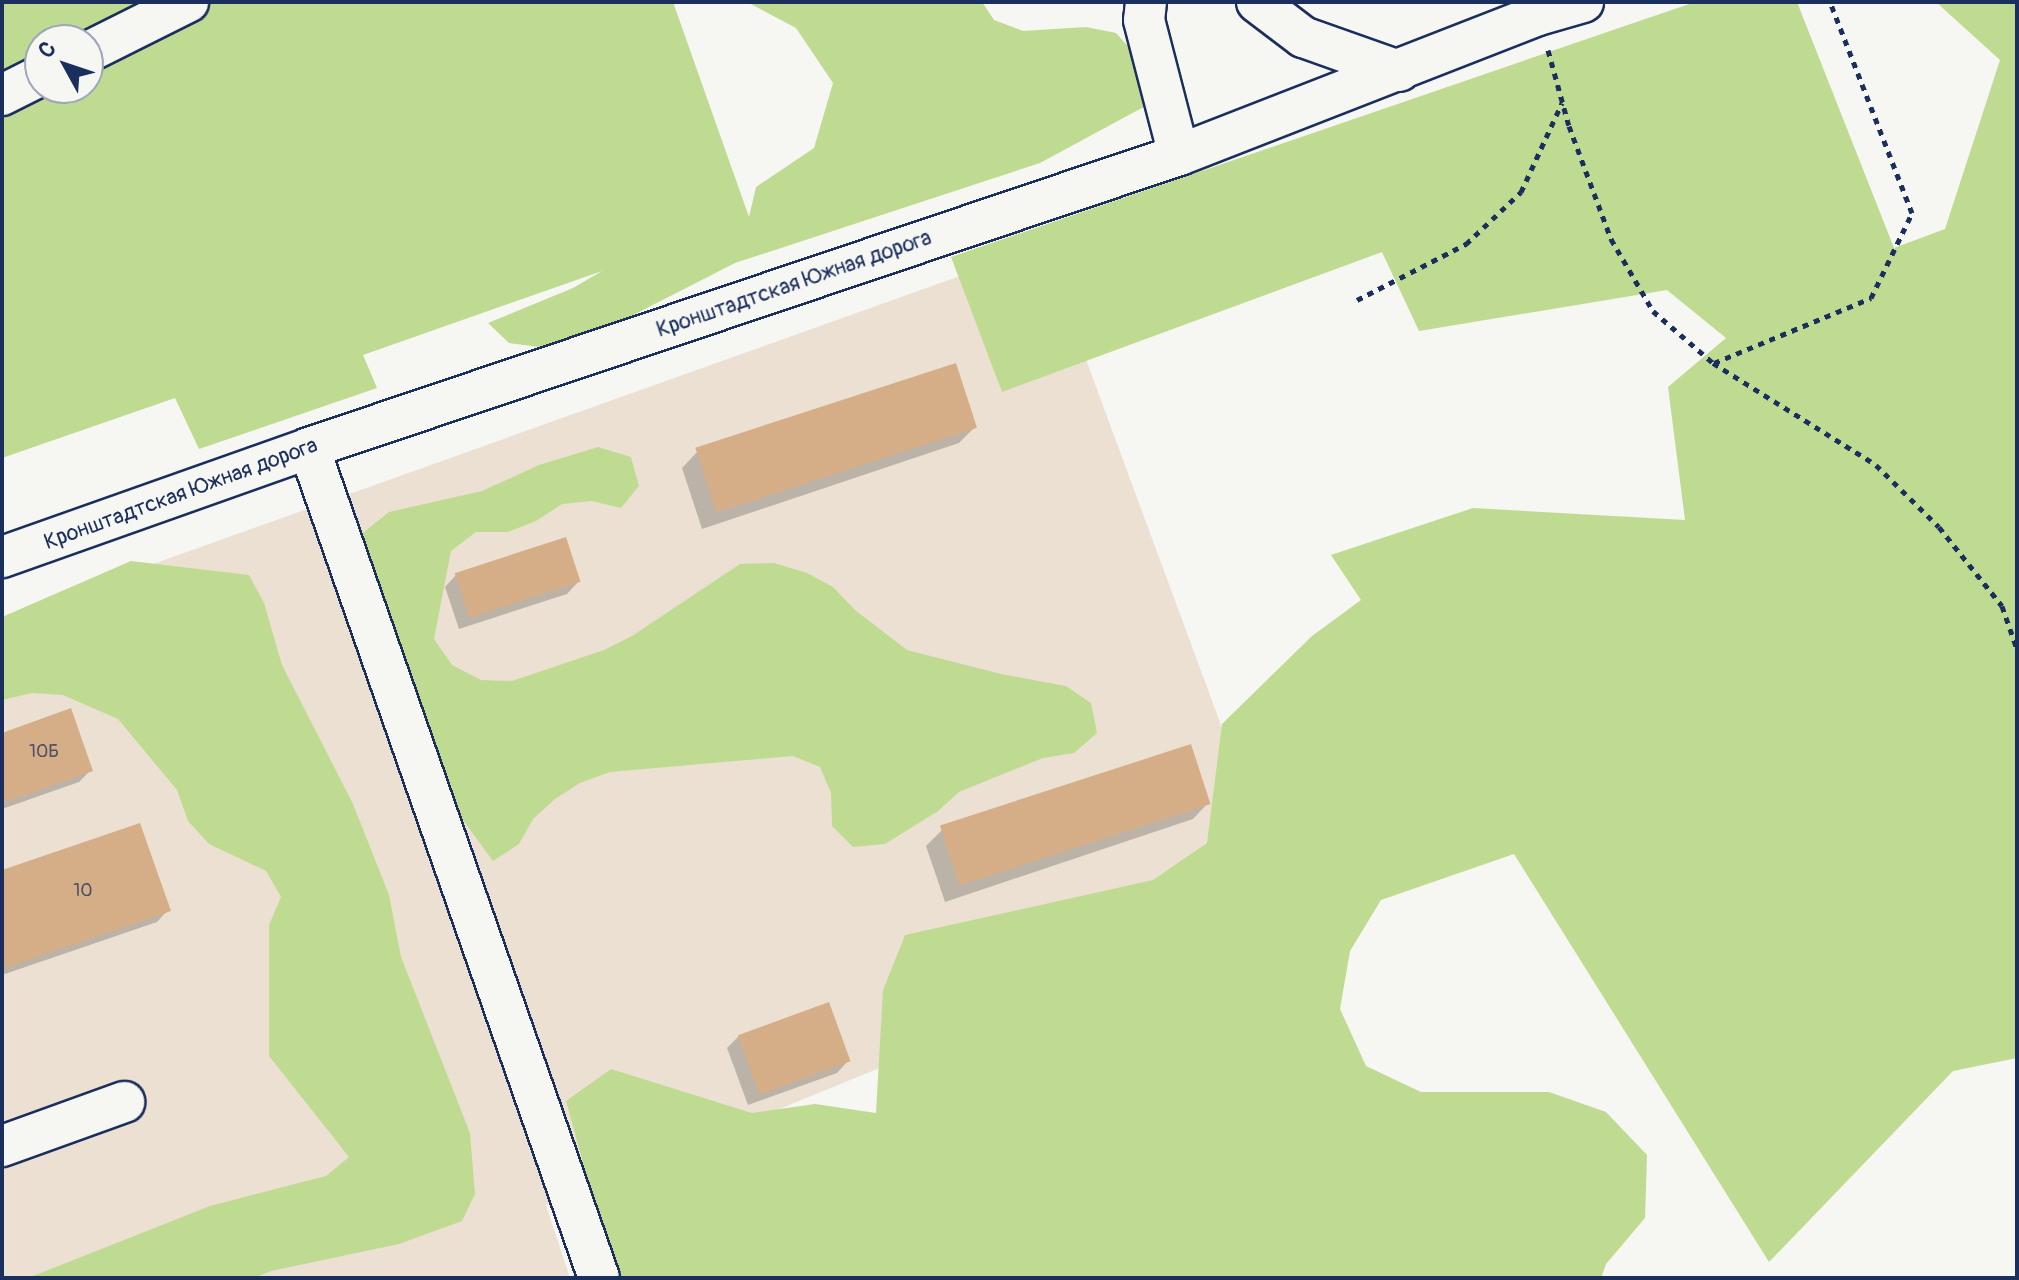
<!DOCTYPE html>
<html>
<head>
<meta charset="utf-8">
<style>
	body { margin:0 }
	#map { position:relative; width:2019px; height:1280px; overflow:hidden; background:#f6f6f2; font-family:Pangolin,sans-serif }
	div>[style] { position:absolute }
	.built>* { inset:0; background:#ece0d2 }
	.green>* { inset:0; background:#bfdb92 }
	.shadow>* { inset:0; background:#0003 }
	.building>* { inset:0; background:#d5ae87; transform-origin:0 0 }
	.path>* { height:5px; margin-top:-2.5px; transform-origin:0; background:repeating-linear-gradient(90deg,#1b2f5e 0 6px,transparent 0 12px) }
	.roads { filter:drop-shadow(2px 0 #1b2f5e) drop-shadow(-2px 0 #1b2f5e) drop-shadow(0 2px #1b2f5e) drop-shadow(0 -2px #1b2f5e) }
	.minor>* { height:40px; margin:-20px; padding:0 20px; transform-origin:20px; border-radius:20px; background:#f6f6f2 }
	span { translate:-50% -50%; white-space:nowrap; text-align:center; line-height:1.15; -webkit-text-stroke:6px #f6f6f2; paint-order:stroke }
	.number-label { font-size:18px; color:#4a4f68 }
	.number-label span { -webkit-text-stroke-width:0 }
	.street-label { font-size:22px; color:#1b2f5e }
	.frame { position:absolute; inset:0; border:4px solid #1b2f5e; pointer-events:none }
	.north { position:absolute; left:24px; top:24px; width:80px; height:80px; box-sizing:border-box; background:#f6f6f2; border:2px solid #9ea6b7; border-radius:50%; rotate:310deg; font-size:22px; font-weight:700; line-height:32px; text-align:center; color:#1b2f5e }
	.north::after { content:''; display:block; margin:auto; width:28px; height:36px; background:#1b2f5e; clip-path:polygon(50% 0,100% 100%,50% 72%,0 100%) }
</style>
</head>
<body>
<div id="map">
	<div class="built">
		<i style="clip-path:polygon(1044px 246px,1286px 901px,546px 1205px,570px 1278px,2px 1278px,2px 618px)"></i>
	</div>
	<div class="green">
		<i style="clip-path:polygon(evenodd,2px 2px,673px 2px,749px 217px,756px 187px,814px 148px,833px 83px,796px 28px,747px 2px,982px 2px,994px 20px,1023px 31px,1086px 27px,1116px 33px,1151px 72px,1151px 103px,1040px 163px,735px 263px,596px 334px,539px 347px,509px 343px,488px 323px,573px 288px,602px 271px,363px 355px,377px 388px,199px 449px,175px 398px,2px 458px,2px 2px,40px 40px,88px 40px,88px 88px,40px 88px,40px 40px)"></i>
		<i style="clip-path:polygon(1695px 2px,1797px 2px,1894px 248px,1945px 229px,2000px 60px,1936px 2px,2017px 2px,2017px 1058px,1953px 1071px,1769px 1262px,1514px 854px,1381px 900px,1350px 951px,1340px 1009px,1366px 1066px,1421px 1092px,1549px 1092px,1606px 1112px,1647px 1155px,1645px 1218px,1606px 1264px,1601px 1278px,615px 1278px,566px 1101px,611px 1069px,752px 1113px,815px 1104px,876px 1113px,883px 990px,905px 935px,1153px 880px,1207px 843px,1222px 724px,1312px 636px,1361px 600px,1331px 555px,1473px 508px,1685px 520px,1668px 387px,1726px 338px,1667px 290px,1419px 331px,1382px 252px,1002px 392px,951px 257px)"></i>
		<i style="clip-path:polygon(598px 447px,631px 457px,639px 486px,621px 508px,592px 501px,562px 504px,536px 521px,508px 532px,476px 532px,451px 551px,434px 639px,452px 665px,481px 680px,512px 681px,604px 650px,632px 636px,740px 564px,774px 563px,807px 573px,833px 587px,855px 610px,907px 650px,1001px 674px,1066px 686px,1091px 703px,1097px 733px,1074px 753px,1043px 758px,959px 792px,938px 811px,885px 844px,853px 847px,832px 826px,831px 793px,820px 767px,793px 756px,610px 772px,580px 783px,555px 799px,533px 819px,519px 844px,493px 861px,457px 812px,353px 541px,389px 512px,482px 491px,539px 465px)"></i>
		<i style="clip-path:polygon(131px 561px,249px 575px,264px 603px,282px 665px,353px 804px,389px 895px,401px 957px,470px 1133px,475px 1194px,462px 1221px,399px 1244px,271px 1271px,254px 1278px,28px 1278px,210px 1206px,326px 1176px,349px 1157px,269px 1056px,269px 925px,281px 897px,266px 871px,209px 844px,188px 821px,177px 790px,118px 719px,63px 695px,32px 693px,2px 700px,2px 617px)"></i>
	</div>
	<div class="shadow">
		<i style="clip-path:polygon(975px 427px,959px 443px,702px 529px,682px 468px,697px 452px)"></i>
		<i style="clip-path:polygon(456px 575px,578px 582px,567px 594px,459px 629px,445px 587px)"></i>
		<i style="clip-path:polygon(2px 735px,91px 770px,79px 782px,2px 809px)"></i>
		<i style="clip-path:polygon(1208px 803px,1193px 819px,945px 902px,926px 846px,942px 830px)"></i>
		<i style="clip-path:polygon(2px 872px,168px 910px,157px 922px,2px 975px)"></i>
		<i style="clip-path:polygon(739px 1036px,848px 1061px,837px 1073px,748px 1105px,727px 1048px)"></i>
	</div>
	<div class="building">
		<i style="left:956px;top:363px;width:68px;height:274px;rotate:72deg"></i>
		<i style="left:566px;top:537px;width:47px;height:117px;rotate:72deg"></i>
		<i style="clip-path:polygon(71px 708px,93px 771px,2px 803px,2px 733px)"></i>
		<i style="left:1191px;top:744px;width:63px;height:264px;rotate:72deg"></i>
		<i style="clip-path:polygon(140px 823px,171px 911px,2px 969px,2px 870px)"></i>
		<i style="left:829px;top:1002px;width:63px;height:97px;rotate:70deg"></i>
	</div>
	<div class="path">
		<i style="left:1548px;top:50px;width:79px;rotate:74.6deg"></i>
		<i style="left:1569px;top:126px;width:121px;rotate:69.6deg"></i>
		<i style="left:1611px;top:239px;width:83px;rotate:59.7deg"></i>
		<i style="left:1653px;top:311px;width:79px;rotate:40.9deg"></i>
		<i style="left:1713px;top:363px;width:192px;rotate:32deg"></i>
		<i style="left:1876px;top:465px;width:88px;rotate:44.5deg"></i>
		<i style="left:1939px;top:527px;width:101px;rotate:51.4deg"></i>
		<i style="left:2002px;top:606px;width:46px;rotate:70.8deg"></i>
		<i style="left:1357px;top:300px;width:123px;rotate:-27.2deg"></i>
		<i style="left:1466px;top:244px;width:76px;rotate:-43.4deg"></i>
		<i style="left:1521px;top:192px;width:98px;rotate:-65.3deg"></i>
		<i style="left:1714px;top:363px;width:170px;rotate:-22.5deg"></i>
		<i style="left:1871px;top:298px;width:94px;rotate:-64.2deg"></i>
		<i style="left:1912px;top:213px;width:226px;rotate:-111.2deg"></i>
	</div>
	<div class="roads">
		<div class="minor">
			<i style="left:1146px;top:2px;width:18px;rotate:96deg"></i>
			<i style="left:1144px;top:20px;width:139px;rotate:75.5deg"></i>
			<i style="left:1257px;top:2px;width:58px;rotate:37.3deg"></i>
			<i style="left:1303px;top:37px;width:102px;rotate:19.5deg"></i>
			<i style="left:88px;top:52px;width:112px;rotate:-26.6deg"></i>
			<i style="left:2px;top:95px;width:42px;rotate:-26.6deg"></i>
			<i style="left:309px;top:448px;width:879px;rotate:70.74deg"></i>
			<i style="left:2px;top:557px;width:326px;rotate:-19.5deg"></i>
			<i style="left:309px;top:448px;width:918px;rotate:-18.61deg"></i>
			<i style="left:1179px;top:155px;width:385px;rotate:-21.3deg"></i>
			<i style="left:1538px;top:15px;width:47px;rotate:-16.1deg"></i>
			<i style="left:2px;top:1146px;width:130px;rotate:-19.8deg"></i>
		</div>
	</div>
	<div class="number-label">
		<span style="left:44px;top:752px">10Б</span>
		<span style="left:83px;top:891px">10</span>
	</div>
	<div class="street-label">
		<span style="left:794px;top:284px;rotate:-19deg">Кронштадтская Южная дорога</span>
		<span style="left:181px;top:494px;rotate:-20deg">Кронштадтская Южная дорога</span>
	</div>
	<div class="frame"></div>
	<div class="north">С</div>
</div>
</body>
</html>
